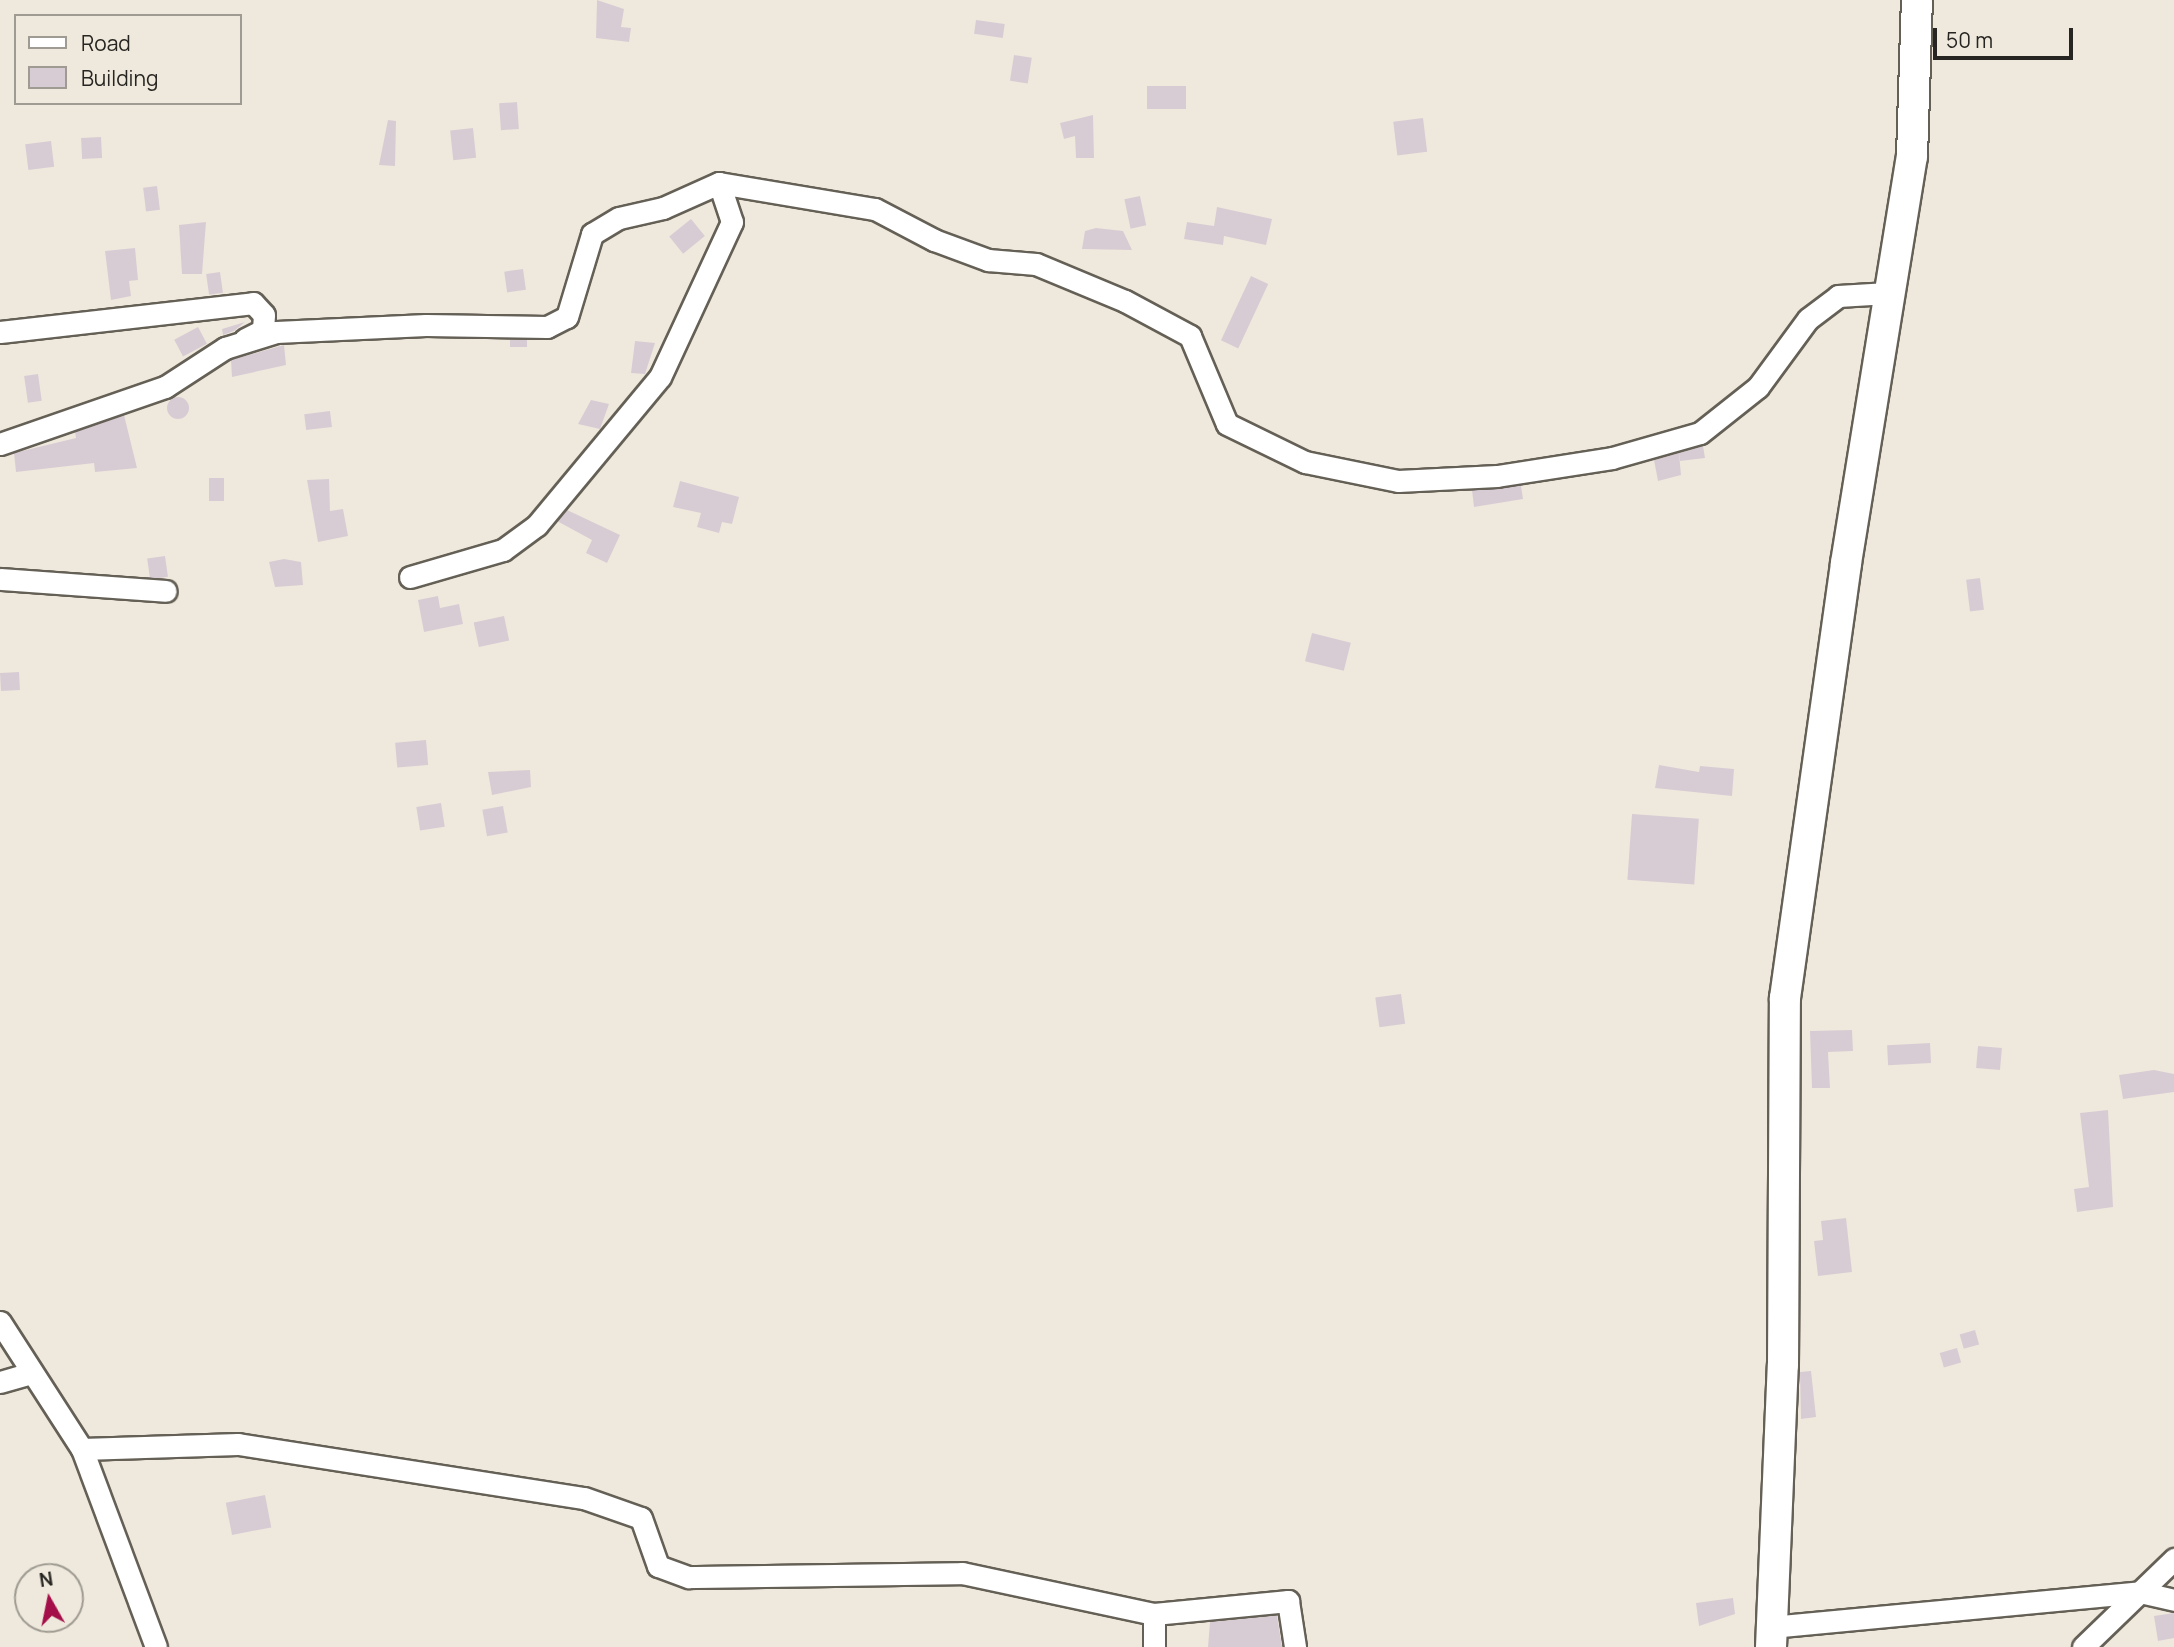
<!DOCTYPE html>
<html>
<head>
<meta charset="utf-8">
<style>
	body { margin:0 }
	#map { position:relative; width:2174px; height:1647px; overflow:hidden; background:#efe9dd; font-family:Manrope,sans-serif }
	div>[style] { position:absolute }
	.building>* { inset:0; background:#d8ccd4; transform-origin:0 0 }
	.round { border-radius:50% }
	.roads { filter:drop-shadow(2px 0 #656056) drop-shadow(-2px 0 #656056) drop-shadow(0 2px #656056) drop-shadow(0 -2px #656056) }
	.minor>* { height:21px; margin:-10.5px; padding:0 10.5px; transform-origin:10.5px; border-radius:10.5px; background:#fff }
	.secondary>* { height:30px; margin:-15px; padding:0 15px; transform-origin:15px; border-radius:15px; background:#fff }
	span { translate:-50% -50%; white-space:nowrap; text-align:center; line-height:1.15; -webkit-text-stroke:7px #efe9dd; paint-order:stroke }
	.legend { position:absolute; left:14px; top:14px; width:228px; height:91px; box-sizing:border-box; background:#efe9dd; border:2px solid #9f9b92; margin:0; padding:9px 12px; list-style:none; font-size:21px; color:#272521 }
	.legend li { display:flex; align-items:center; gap:14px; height:35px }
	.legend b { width:35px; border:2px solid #9f9b92 }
	.north { position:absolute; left:14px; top:1563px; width:70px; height:70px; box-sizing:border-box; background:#efe9dd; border:2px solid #9f9b92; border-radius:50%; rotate:351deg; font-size:19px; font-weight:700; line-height:28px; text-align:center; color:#272521 }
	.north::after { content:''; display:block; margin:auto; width:24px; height:32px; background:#a40e49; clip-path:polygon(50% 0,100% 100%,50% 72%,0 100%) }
	.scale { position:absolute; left:1933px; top:28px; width:140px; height:32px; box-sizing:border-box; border:4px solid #272521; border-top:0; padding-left:9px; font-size:21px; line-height:24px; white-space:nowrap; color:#272521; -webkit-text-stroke:5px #efe9dd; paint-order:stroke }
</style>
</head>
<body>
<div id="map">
	<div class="building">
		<i style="clip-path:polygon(597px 0,624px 9px,621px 27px,631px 28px,629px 42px,596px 38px)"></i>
		<i style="left:976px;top:20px;width:29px;height:14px;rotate:8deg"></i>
		<i style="left:1014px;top:55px;width:18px;height:26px;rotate:9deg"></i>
		<i style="left:1147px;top:86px;width:39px;height:23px"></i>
		<i style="left:517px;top:102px;width:27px;height:18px;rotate:86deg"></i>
		<i style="clip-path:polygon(1093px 115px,1094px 158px,1076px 158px,1075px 136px,1064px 139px,1060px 123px)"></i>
		<i style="left:1423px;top:118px;width:34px;height:30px;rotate:83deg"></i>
		<i style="clip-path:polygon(388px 120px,396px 121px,395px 166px,379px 165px)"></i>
		<i style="left:473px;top:128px;width:30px;height:23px;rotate:84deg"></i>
		<i style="left:101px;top:137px;width:21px;height:20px;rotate:87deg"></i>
		<i style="left:51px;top:141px;width:26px;height:26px;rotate:83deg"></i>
		<i style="left:157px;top:186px;width:24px;height:14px;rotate:83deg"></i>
		<i style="left:1140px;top:196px;width:30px;height:16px;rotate:78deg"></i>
		<i style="clip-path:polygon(1217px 207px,1272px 219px,1266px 245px,1224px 236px,1223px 245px,1184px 239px,1187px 222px,1214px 226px)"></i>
		<i style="left:691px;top:219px;width:22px;height:28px;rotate:51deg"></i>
		<i style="clip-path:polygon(206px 222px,202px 274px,182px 274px,179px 225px)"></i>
		<i style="clip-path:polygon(1096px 228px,1123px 231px,1132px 250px,1082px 249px,1085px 231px)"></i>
		<i style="clip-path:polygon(135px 248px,138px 280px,129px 281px,131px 296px,111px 300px,105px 251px)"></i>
		<i style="left:523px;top:269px;width:21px;height:19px;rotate:82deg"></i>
		<i style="left:220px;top:272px;width:21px;height:14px;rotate:82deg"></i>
		<i style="left:1251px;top:276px;width:19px;height:71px;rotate:25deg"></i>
		<i style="clip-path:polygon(245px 322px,234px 331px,223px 335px,222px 329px)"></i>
		<i style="left:198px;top:327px;width:19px;height:27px;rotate:62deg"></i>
		<i style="left:510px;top:340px;width:17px;height:7px"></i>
		<i style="clip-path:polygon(635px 341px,655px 343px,645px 374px,631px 373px)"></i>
		<i style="clip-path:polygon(284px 345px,286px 365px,232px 377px,231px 360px)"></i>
		<i style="left:38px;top:374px;width:27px;height:14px;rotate:82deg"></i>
		<i class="round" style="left:167px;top:397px;width:22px;height:22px"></i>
		<i style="clip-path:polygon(591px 400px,609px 404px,600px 429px,578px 424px)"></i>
		<i style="left:330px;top:411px;width:16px;height:26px;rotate:83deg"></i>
		<i style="clip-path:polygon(124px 415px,137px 468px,95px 472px,94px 463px,16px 472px,14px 453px,76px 438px,75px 432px)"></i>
		<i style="clip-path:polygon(1703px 446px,1705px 458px,1680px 461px,1679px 453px)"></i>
		<i style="clip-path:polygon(1679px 453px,1681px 475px,1658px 481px,1654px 460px)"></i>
		<i style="left:209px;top:478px;width:15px;height:23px"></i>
		<i style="clip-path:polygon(329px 479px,330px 511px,343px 509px,348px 536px,318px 542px,307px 480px)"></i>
		<i style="clip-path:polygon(680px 481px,739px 497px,732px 524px,722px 522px,719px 533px,697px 527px,701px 513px,673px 507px)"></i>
		<i style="clip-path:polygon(1521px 486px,1523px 499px,1474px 507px,1472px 490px)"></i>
		<i style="clip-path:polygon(567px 510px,620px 535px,607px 563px,586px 553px,592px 540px,557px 521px)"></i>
		<i style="left:165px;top:556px;width:21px;height:18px;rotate:82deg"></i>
		<i style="clip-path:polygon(284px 559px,301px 562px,303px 585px,275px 587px,269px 562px)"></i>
		<i style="left:1980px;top:578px;width:32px;height:14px;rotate:83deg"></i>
		<i style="clip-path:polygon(438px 596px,440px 608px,459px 604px,463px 624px,424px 632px,418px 600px)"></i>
		<i style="left:504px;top:616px;width:25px;height:31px;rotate:78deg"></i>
		<i style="left:1312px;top:633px;width:40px;height:29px;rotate:14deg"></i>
		<i style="left:19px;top:672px;width:18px;height:19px;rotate:87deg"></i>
		<i style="left:426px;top:740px;width:25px;height:31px;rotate:85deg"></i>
		<i style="clip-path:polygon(1659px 765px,1699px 772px,1700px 766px,1734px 769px,1732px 796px,1655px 788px)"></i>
		<i style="clip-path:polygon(530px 770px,531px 787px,492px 795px,488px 772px)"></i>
		<i style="left:441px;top:803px;width:24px;height:25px;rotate:81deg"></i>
		<i style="left:503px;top:806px;width:27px;height:21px;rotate:80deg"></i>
		<i style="left:1632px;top:814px;width:67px;height:66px;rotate:4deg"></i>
		<i style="left:1401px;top:994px;width:30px;height:26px;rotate:82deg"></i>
		<i style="clip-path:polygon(1852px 1030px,1853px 1051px,1828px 1052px,1830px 1088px,1812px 1088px,1810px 1031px)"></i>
		<i style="left:1930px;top:1043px;width:20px;height:43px;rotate:87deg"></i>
		<i style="left:1978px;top:1046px;width:24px;height:22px;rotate:5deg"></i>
		<i style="clip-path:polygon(2154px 1070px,2174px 1074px,2174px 1092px,2123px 1099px,2119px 1075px)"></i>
		<i style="clip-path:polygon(2108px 1110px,2113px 1207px,2077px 1212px,2074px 1189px,2089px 1187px,2080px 1113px)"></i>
		<i style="clip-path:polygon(1846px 1218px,1852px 1272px,1818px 1276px,1814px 1241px,1823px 1240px,1821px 1221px)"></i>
		<i style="left:1975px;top:1330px;width:15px;height:16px;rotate:74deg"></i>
		<i style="left:1957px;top:1348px;width:15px;height:18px;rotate:74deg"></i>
		<i style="clip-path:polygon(1811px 1371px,1816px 1417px,1801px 1419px,1800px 1372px)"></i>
		<i style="left:265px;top:1495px;width:33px;height:40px;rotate:79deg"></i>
		<i style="clip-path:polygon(1733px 1598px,1735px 1614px,1699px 1626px,1696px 1603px)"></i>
		<i style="clip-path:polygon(2174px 1613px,2174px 1638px,2158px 1641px,2154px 1616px)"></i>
		<i style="clip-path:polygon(1271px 1616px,1277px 1616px,1282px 1647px,1208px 1647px,1210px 1622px)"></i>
	</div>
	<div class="roads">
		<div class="minor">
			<i style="left:0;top:332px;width:255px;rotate:-6.5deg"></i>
			<i style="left:253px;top:303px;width:16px;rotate:47deg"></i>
			<i style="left:264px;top:315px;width:15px;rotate:94deg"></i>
			<i style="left:263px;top:330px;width:20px;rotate:153deg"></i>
			<i style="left:0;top:444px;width:175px;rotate:-19.1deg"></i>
			<i style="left:165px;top:387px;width:72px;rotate:-33deg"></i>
			<i style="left:225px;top:348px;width:53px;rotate:-17.4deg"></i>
			<i style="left:276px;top:332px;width:150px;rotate:-2.7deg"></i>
			<i style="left:426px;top:325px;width:121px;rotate:0.9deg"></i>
			<i style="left:547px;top:327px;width:22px;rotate:-27deg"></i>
			<i style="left:567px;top:317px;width:87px;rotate:-73.2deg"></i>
			<i style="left:592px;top:234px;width:31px;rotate:-31deg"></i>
			<i style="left:619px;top:218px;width:45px;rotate:-12.8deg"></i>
			<i style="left:663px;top:208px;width:61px;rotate:-24.1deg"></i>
			<i style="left:719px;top:183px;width:158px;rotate:9.5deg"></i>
			<i style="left:875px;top:209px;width:67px;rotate:27.7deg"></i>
			<i style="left:934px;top:240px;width:58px;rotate:20.3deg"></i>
			<i style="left:988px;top:260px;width:48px;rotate:4.8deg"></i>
			<i style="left:1036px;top:264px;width:96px;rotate:22.6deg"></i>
			<i style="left:1125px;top:301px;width:74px;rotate:28.3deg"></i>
			<i style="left:1190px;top:336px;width:95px;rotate:67.2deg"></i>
			<i style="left:1227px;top:424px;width:87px;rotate:26deg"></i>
			<i style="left:1305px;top:462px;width:95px;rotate:11.5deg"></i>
			<i style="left:1398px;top:481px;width:99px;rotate:-2.9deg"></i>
			<i style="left:1497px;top:476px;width:116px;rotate:-8.9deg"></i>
			<i style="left:1612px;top:458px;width:91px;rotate:-15.9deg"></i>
			<i style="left:1700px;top:433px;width:74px;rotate:-38.4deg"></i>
			<i style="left:1758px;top:387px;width:84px;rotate:-53.7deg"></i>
			<i style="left:1808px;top:319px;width:38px;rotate:-37deg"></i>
			<i style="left:1838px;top:296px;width:50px;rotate:-3.4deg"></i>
			<i style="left:410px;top:577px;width:97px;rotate:-16.2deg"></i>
			<i style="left:503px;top:550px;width:42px;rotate:-36.3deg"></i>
			<i style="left:537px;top:525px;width:192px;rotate:-50.3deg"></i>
			<i style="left:660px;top:377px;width:171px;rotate:-65.1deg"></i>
			<i style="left:732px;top:222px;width:41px;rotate:-108.4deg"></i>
			<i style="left:0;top:579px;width:166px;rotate:4.1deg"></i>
			<i style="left:0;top:1322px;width:151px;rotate:57.2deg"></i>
			<i style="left:82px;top:1449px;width:211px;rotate:69.5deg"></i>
			<i style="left:0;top:1382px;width:32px;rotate:-16deg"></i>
			<i style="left:82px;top:1449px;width:156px;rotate:-1.8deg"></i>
			<i style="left:238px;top:1444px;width:350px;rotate:8.9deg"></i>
			<i style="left:584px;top:1498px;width:60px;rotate:19.3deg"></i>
			<i style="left:641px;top:1518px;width:51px;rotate:70.5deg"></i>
			<i style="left:658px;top:1566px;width:33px;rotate:20deg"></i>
			<i style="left:689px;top:1577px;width:273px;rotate:-0.8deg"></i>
			<i style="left:962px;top:1573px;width:196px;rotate:12.1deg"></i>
			<i style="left:1154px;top:1614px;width:135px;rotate:-5.5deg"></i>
			<i style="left:1288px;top:1601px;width:47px;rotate:81.3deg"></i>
			<i style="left:1771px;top:1627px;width:371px;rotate:-5.4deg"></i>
			<i style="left:2140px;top:1592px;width:35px;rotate:13deg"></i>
			<i style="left:1154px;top:1647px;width:33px;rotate:-90deg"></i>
			<i style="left:2083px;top:1647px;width:127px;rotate:-44deg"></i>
		</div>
		<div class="secondary">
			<i style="left:1771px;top:1647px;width:282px;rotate:-87.6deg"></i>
			<i style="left:1783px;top:1365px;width:367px;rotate:-89.7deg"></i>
			<i style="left:1785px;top:998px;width:439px;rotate:-82deg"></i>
			<i style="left:1846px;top:563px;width:411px;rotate:-80.8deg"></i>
			<i style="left:1912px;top:157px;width:157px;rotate:-88.2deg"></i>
		</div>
	</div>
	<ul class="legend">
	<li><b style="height:9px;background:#fff"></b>Road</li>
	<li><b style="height:19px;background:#d8ccd4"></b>Building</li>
	</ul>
	<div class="north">N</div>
	<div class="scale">50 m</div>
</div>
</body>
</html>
